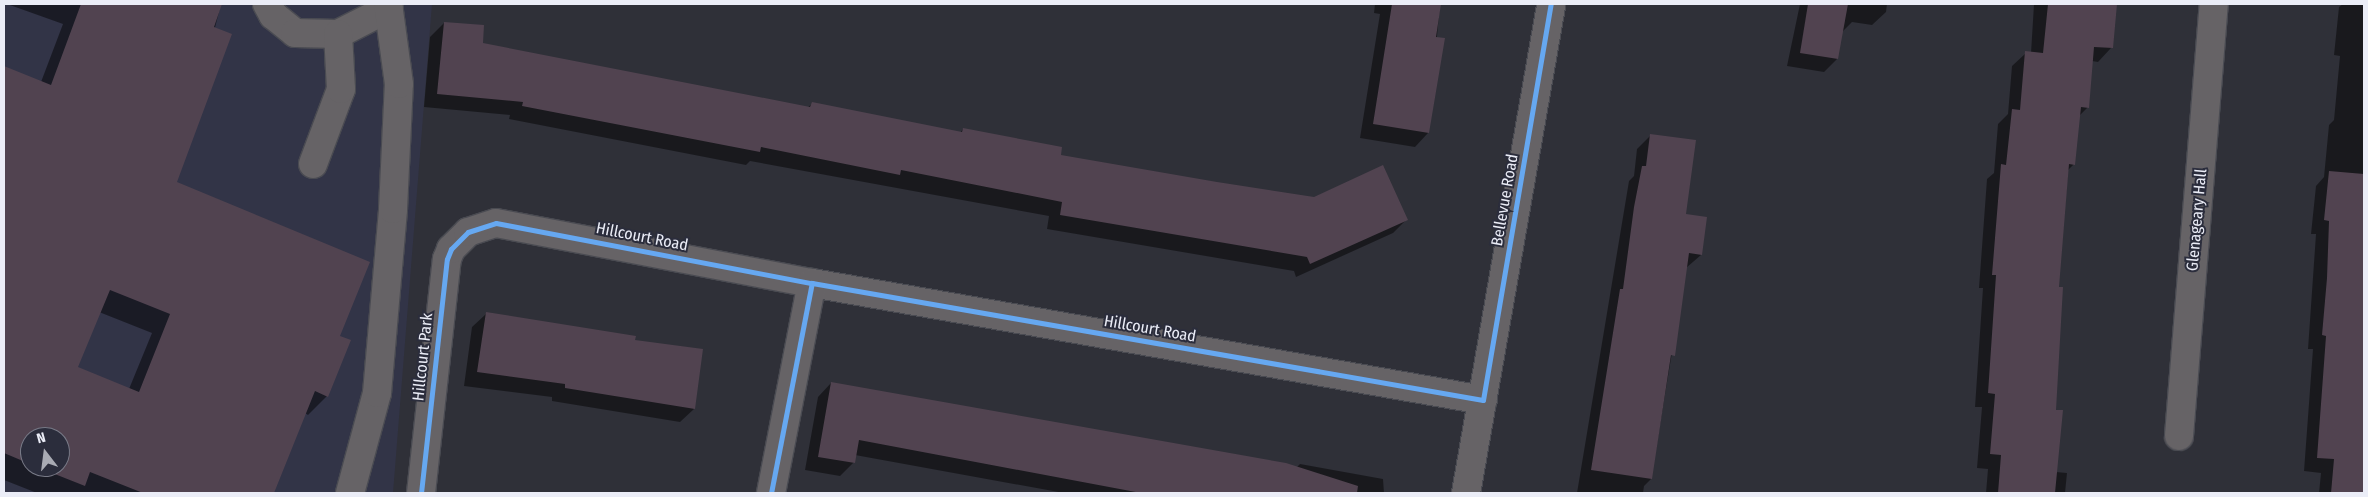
<!DOCTYPE html>
<html>
<head>
<meta charset="utf-8">
<style>
	body { margin:0 }
	#map { position:relative; width:2368px; height:497px; overflow:hidden; background:#2f3038; font-family:"Fira Sans Condensed",sans-serif }
	div>[style] { position:absolute }
	.built>* { inset:0; background:#323447 }
	.shadow>* { inset:0; background:#0007 }
	.building>* { inset:0; background:#514350 }
	.roads { filter:drop-shadow(1px 0 #4a4b52) drop-shadow(-1px 0 #4a4b52) drop-shadow(0 1px #4a4b52) drop-shadow(0 -1px #4a4b52) }
	.minor>* { height:28px; margin:-14px; padding:0 14px; transform-origin:14px; border-radius:14px; background:#666366 }
	.cycleway>* { height:5px; margin:-2.5px; padding:0 2.5px; transform-origin:2.5px; border-radius:2.5px; background:#66a8f1 }
	span { translate:-50% -50%; white-space:nowrap; text-align:center; line-height:1.15; -webkit-text-stroke:4px #2b2d3c; paint-order:stroke }
	.street-label { font-size:16px; color:#ebedf7 }
	.frame { position:absolute; inset:0; border:5px solid #ebedf7; pointer-events:none }
	.north { position:absolute; left:20px; top:427px; width:50px; height:50px; box-sizing:border-box; background:#2b2d3c; border:1px solid #787a87; border-radius:50%; rotate:345deg; font-size:14px; font-weight:700; line-height:20px; text-align:center; color:#ebedf7 }
	.north::after { content:''; display:block; margin:auto; width:18px; height:22px; background:#a9abb4; clip-path:polygon(50% 0,100% 100%,50% 72%,0 100%) }
</style>
</head>
<body>
<div id="map">
	<div class="built">
		<i style="clip-path:polygon(evenodd,4px 4px,432px 4px,393px 493px,4px 493px,4px 4px,30px 437px,60px 437px,60px 467px,30px 467px,30px 437px)"></i>
	</div>
	<div class="shadow">
		<i style="clip-path:polygon(evenodd,7px 4px,221px 4px,176px 182px,338px 336px,327px 396px,308px 415px,305px 413px,272px 493px,37px 493px,4px 480px,4px 67px,41px 82px,63px 24px,7px 4px,99px 312px,152px 333px,129px 389px,77px 368px,99px 312px,7px 4px,30px 437px,60px 437px,60px 467px,30px 467px,30px 437px)"></i>
		<i style="clip-path:polygon(1375px 4px,1440px 4px,1428px 133px,1415px 147px,1360px 138px,1380px 14px,1374px 13px)"></i>
		<i style="clip-path:polygon(1800px 4px,1887px 4px,1886px 12px,1872px 25px,1852px 22px,1842px 32px,1837px 59px,1824px 72px,1787px 66px)"></i>
		<i style="clip-path:polygon(2034px 4px,2115px 4px,2111px 48px,2098px 62px,2092px 61px,2088px 107px,2078px 117px,2074px 164px,2068px 170px,2058px 288px,2054px 411px,2056px 472px,2067px 473px,2065px 493px,1986px 493px,1988px 469px,1977px 468px,1982px 407px,1975px 407px,1983px 288px,1979px 288px,1987px 179px,1994px 173px,1998px 124px,2008px 114px,2012px 66px,2026px 53px,2031px 53px)"></i>
		<i style="clip-path:polygon(2343px 4px,2364px 4px,2364px 493px,2319px 493px,2321px 473px,2304px 471px,2313px 349px,2308px 349px,2316px 234px,2311px 234px,2316px 186px,2324px 177px,2329px 125px,2334px 120px,2340px 56px,2334px 55px,2339px 7px)"></i>
		<i style="clip-path:polygon(444px 23px,482px 44px,807px 108px,812px 104px,960px 133px,963px 129px,1059px 156px,1407px 219px,1393px 233px,1296px 277px,1294px 271px,1047px 229px,1049px 216px,750px 161px,746px 165px,509px 119px,510px 115px,424px 107px,430px 37px)"></i>
		<i style="clip-path:polygon(1651px 135px,1701px 255px,1686px 268px,1651px 479px,1644px 486px,1643px 493px,1577px 493px,1629px 181px,1634px 176px,1637px 149px)"></i>
		<i style="clip-path:polygon(486px 314px,634px 341px,694px 409px,680px 422px,552px 401px,552px 397px,464px 386px,472px 327px)"></i>
		<i style="clip-path:polygon(831px 383px,1296px 468px,1300px 464px,1383px 479px,1384px 493px,1064px 493px,855px 455px,854px 462px,840px 476px,805px 470px,818px 397px)"></i>
	</div>
	<div class="building">
		<i style="clip-path:polygon(evenodd,81px 4px,222px 4px,214px 27px,232px 34px,177px 182px,370px 262px,340px 336px,351px 340px,328px 397px,315px 391px,274px 493px,143px 493px,90px 472px,85px 486px,37px 467px,60px 467px,60px 437px,30px 437px,30px 464px,4px 453px,4px 66px,51px 85px,81px 4px,110px 290px,170px 314px,139px 392px,78px 367px,110px 290px)"></i>
		<i style="clip-path:polygon(1392px 4px,1441px 4px,1436px 37px,1445px 38px,1429px 133px,1373px 124px)"></i>
		<i style="clip-path:polygon(1808px 4px,1848px 4px,1838px 59px,1800px 53px)"></i>
		<i style="clip-path:polygon(2048px 4px,2117px 4px,2113px 48px,2094px 47px,2089px 108px,2081px 107px,2075px 165px,2069px 164px,2059px 287px,2063px 287px,2056px 410px,2063px 410px,2055px 493px,1998px 493px,2001px 455px,1990px 454px,1995px 394px,1988px 393px,1996px 275px,1992px 275px,2001px 164px,2006px 165px,2012px 109px,2020px 110px,2025px 51px,2043px 53px)"></i>
		<i style="clip-path:polygon(444px 22px,484px 25px,483px 43px,810px 107px,812px 102px,962px 132px,963px 128px,1062px 147px,1061px 155px,1217px 182px,1314px 197px,1383px 165px,1408px 220px,1310px 264px,1307px 257px,1060px 215px,1062px 202px,901px 170px,900px 175px,761px 147px,760px 152px,522px 106px,523px 102px,437px 94px)"></i>
		<i style="clip-path:polygon(1650px 134px,1696px 140px,1686px 214px,1707px 217px,1702px 255px,1689px 253px,1675px 356px,1671px 355px,1652px 479px,1591px 470px,1620px 289px,1623px 289px,1634px 207px,1642px 166px,1646px 166px)"></i>
		<i style="clip-path:polygon(2329px 171px,2364px 174px,2364px 493px,2331px 493px,2334px 459px,2317px 458px,2326px 336px,2322px 335px,2327px 278px,2329px 221px,2324px 220px)"></i>
		<i style="clip-path:polygon(486px 312px,636px 336px,635px 340px,703px 349px,695px 409px,565px 388px,565px 384px,477px 372px)"></i>
		<i style="clip-path:polygon(831px 382px,1286px 463px,1358px 486px,1357px 493px,1141px 493px,859px 440px,855px 463px,818px 457px)"></i>
	</div>
	<div class="roads">
		<div class="minor">
			<i style="left:267px;top:4px;width:13px;rotate:61deg"></i>
			<i style="left:273px;top:15px;width:28px;rotate:39deg"></i>
			<i style="left:295px;top:33px;width:43px;rotate:1.3deg"></i>
			<i style="left:338px;top:34px;width:57px;rotate:-27deg"></i>
			<i style="left:313px;top:164px;width:80px;rotate:-69.5deg"></i>
			<i style="left:341px;top:89px;width:55px;rotate:-93.1deg"></i>
			<i style="left:2179px;top:436px;width:433px;rotate:-85.4deg"></i>
			<i style="left:350px;top:493px;width:104px;rotate:-74.9deg"></i>
			<i style="left:377px;top:393px;width:185px;rotate:-85deg"></i>
			<i style="left:393px;top:209px;width:125px;rotate:-87.3deg"></i>
			<i style="left:399px;top:84px;width:81px;rotate:-97.8deg"></i>
			<i style="left:421px;top:493px;width:235px;rotate:-83.7deg"></i>
			<i style="left:447px;top:259px;width:11px;rotate:-68deg"></i>
			<i style="left:451px;top:249px;width:24px;rotate:-45deg"></i>
			<i style="left:468px;top:232px;width:29px;rotate:-18deg"></i>
			<i style="left:496px;top:223px;width:322px;rotate:10.8deg"></i>
			<i style="left:812px;top:283px;width:681px;rotate:9.89deg"></i>
			<i style="left:771px;top:493px;width:214px;rotate:-79deg"></i>
			<i style="left:1466px;top:493px;width:496px;rotate:-80.1deg"></i>
		</div>
	</div>
	<div class="cycleway">
		<i style="left:421px;top:493px;width:235px;rotate:-83.7deg"></i>
		<i style="left:447px;top:259px;width:11px;rotate:-68deg"></i>
		<i style="left:451px;top:249px;width:24px;rotate:-45deg"></i>
		<i style="left:468px;top:232px;width:29px;rotate:-18deg"></i>
		<i style="left:496px;top:223px;width:322px;rotate:10.8deg"></i>
		<i style="left:812px;top:283px;width:681px;rotate:9.89deg"></i>
		<i style="left:1483px;top:400px;width:402px;rotate:-80.3deg"></i>
		<i style="left:771px;top:493px;width:214px;rotate:-79deg"></i>
	</div>
	<div class="street-label">
		<span style="left:1505px;top:200px;rotate:-80deg">Bellevue Road</span>
		<span style="left:2197px;top:220px;rotate:-85deg">Glenageary Hall</span>
		<span style="left:642px;top:237px;rotate:11deg">Hillcourt Road</span>
		<span style="left:1150px;top:329px;rotate:10deg">Hillcourt Road</span>
		<span style="left:423px;top:357px;rotate:-84deg">Hillcourt Park</span>
	</div>
	<div class="frame"></div>
	<div class="north">N</div>
</div>
</body>
</html>
